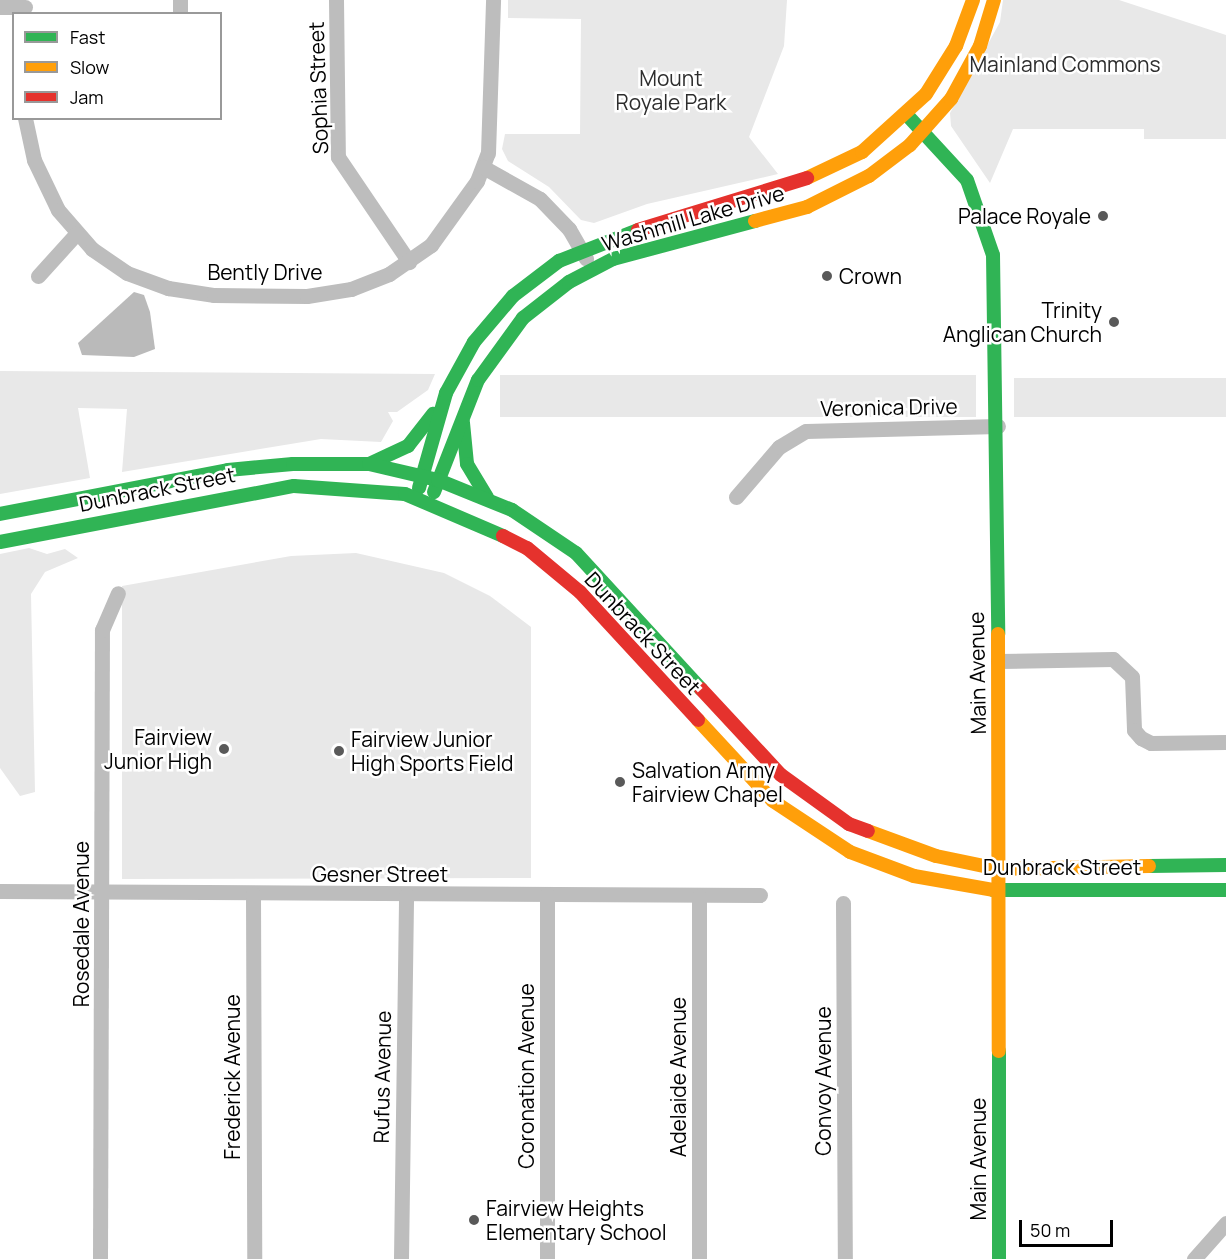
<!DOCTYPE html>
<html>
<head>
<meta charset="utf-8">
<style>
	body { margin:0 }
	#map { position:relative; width:1226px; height:1259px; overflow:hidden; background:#fff; font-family:Manrope,sans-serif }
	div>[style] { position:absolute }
	.green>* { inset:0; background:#e8e8e8; transform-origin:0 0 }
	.water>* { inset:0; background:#bababa }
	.street>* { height:15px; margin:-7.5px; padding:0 7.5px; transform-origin:7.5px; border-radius:7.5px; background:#bdbdbd }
	.fast>* { height:14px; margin:-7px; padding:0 7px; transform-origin:7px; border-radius:7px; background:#30b455 }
	.slow>* { height:14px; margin:-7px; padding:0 7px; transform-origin:7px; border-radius:7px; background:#ff9f0a }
	.jam>* { height:14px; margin:-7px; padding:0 7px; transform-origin:7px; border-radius:7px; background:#e5322d }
	.dots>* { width:16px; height:16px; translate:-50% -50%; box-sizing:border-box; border:3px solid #fff; border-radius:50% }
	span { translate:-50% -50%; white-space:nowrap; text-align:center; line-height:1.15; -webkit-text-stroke:5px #fff; paint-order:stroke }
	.park-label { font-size:21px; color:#2d2d2d }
	.street-label { font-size:21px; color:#000 }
	.poi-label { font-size:21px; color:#000 }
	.right { translate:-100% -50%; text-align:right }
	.left { translate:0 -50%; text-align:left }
	.legend { position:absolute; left:12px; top:12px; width:210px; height:108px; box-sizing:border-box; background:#fff; border:2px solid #999; margin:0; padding:8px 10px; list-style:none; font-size:18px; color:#000 }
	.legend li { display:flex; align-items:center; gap:12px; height:30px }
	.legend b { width:30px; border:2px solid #999 }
	.scale { position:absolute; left:1019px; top:1220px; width:94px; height:27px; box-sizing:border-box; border:3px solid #000; border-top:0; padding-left:8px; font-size:18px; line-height:21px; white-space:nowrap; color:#000; -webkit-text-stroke:4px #fff; paint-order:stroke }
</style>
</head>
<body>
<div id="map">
	<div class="green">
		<i style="clip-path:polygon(508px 0,787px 0,784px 46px,749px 137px,778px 174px,647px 204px,594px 223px,581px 220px,549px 187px,508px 161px,502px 149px,505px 134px,580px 134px,581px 19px,508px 18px)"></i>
		<i style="clip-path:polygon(1003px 0,1119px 0,1226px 35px,1226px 139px,1144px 139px,1144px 129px,1013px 129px,990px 183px,951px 126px,950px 113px,1000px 22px)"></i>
		<i style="clip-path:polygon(0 371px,435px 374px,428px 390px,397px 412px,388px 412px,393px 421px,381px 442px,321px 439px,122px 472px,127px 409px,78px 408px,90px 478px,0 494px)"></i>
		<i style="left:500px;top:375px;width:476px;height:42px"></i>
		<i style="left:1226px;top:378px;width:39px;height:212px;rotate:90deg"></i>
		<i style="clip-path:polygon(29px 548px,47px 554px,65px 549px,78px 558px,45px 572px,31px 594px,35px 792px,20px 796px,0 768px,0 554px)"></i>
		<i style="clip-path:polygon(356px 553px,444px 573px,490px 596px,531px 627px,531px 878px,122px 879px,122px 586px,291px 556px)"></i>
	</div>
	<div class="water">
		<i style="clip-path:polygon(134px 292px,144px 295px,150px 312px,155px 349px,134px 357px,82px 355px,78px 343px)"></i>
	</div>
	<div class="street">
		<i style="left:336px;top:0;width:157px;rotate:89.3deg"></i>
		<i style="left:338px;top:157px;width:127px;rotate:55.9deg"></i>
		<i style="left:0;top:7px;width:25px"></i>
		<i style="left:180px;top:14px;width:14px;rotate:-90deg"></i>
		<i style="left:25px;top:118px;width:43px;rotate:77.9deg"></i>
		<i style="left:34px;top:160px;width:55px;rotate:64.4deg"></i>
		<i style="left:58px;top:210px;width:52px;rotate:48.9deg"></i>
		<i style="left:92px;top:249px;width:42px;rotate:34.4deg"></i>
		<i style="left:127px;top:273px;width:44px;rotate:20.1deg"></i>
		<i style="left:168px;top:288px;width:47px;rotate:8.7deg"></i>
		<i style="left:214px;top:295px;width:93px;rotate:0.6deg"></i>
		<i style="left:307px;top:296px;width:45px;rotate:-9deg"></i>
		<i style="left:351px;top:289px;width:41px;rotate:-21.5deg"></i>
		<i style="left:389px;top:274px;width:51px;rotate:-34.6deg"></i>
		<i style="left:431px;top:245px;width:79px;rotate:-54.3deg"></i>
		<i style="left:477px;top:181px;width:30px;rotate:-69deg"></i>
		<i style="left:488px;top:153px;width:153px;rotate:-88.1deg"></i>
		<i style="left:483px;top:167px;width:65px;rotate:29.3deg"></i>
		<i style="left:540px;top:199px;width:42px;rotate:46deg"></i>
		<i style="left:569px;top:229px;width:34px;rotate:60deg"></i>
		<i style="left:38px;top:276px;width:57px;rotate:-47.9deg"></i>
		<i style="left:736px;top:497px;width:66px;rotate:-49.3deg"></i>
		<i style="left:779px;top:447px;width:31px;rotate:-31deg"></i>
		<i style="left:806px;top:431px;width:192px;rotate:-1.5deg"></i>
		<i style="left:998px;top:661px;width:115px;rotate:-1deg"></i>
		<i style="left:1113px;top:659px;width:26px;rotate:43deg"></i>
		<i style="left:1132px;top:677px;width:53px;rotate:87.8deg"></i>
		<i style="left:1134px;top:730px;width:11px;rotate:49deg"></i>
		<i style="left:1141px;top:738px;width:11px;rotate:27deg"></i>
		<i style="left:1151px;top:743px;width:75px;rotate:-0.8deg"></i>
		<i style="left:0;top:891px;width:760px;rotate:0.3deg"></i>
		<i style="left:253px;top:894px;width:365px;rotate:89.8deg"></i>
		<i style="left:843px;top:903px;width:356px;rotate:89.7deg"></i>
		<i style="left:100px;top:1259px;width:629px;rotate:-89.82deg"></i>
		<i style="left:102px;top:630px;width:40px;rotate:-66.6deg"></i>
		<i style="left:401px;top:1259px;width:364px;rotate:-89.2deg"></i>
		<i style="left:547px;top:1259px;width:365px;rotate:-90deg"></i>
		<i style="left:699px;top:1259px;width:363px;rotate:-90deg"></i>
		<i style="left:1194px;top:1259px;width:48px;rotate:-48.4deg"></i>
	</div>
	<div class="fast">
		<i style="left:907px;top:115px;width:88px;rotate:47.3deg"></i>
		<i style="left:967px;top:180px;width:79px;rotate:70.9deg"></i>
		<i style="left:993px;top:255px;width:379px;rotate:89.2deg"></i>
		<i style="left:463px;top:423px;width:41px;rotate:84.4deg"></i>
		<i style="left:467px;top:464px;width:39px;rotate:59deg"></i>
		<i style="left:369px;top:464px;width:43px;rotate:-24.8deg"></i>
		<i style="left:408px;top:446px;width:41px;rotate:-52deg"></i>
		<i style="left:419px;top:488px;width:99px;rotate:-74.1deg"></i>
		<i style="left:446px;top:393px;width:58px;rotate:-61.2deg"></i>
		<i style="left:474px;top:342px;width:60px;rotate:-49.7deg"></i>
		<i style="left:513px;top:296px;width:58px;rotate:-37.3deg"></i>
		<i style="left:559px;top:261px;width:85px;rotate:-21.4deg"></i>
		<i style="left:434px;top:492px;width:120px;rotate:-68.6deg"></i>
		<i style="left:478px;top:380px;width:77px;rotate:-54deg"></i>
		<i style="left:523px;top:318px;width:58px;rotate:-38deg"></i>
		<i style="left:569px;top:282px;width:50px;rotate:-27.6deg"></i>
		<i style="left:613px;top:259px;width:147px;rotate:-15deg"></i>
		<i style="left:0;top:514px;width:232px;rotate:-10.9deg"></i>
		<i style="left:228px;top:470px;width:65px;rotate:-5.3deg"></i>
		<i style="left:293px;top:464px;width:76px"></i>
		<i style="left:369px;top:464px;width:71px;rotate:13.1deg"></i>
		<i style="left:438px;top:480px;width:80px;rotate:22.1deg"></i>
		<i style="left:512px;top:510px;width:77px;rotate:33.9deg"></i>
		<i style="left:576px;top:553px;width:185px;rotate:47.4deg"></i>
		<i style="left:0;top:542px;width:299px;rotate:-10.8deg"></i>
		<i style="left:294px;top:486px;width:111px;rotate:4.1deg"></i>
		<i style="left:405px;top:494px;width:107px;rotate:23.2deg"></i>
		<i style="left:1149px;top:866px;width:77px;rotate:-0.7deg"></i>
		<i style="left:993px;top:890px;width:233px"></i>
		<i style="left:999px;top:1051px;width:208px;rotate:90deg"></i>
	</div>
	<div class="slow">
		<i style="left:807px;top:178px;width:61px;rotate:-25.3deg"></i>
		<i style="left:862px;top:152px;width:86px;rotate:-42.2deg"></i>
		<i style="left:926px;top:94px;width:57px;rotate:-58deg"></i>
		<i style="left:956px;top:46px;width:49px;rotate:-69.7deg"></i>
		<i style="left:755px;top:221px;width:54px;rotate:-15.1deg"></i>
		<i style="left:807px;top:207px;width:69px;rotate:-26.6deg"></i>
		<i style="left:869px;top:176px;width:51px;rotate:-37.1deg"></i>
		<i style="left:910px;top:145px;width:62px;rotate:-48.3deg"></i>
		<i style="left:951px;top:99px;width:60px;rotate:-61.3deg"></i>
		<i style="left:980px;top:46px;width:48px;rotate:-73.1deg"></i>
		<i style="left:998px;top:634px;width:417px;rotate:89.9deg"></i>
		<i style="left:698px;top:720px;width:110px;rotate:47.2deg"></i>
		<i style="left:773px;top:801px;width:92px;rotate:33.5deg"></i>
		<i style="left:850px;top:852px;width:68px;rotate:20.6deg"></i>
		<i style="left:914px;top:876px;width:80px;rotate:10deg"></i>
		<i style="left:868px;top:831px;width:72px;rotate:20.2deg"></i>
		<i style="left:936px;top:856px;width:63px;rotate:11.8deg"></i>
		<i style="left:998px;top:869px;width:151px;rotate:-1.1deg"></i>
	</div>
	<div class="jam">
		<i style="left:638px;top:230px;width:177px;rotate:-17.1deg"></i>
		<i style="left:503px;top:536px;width:27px;rotate:27deg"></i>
		<i style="left:527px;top:548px;width:69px;rotate:39.7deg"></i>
		<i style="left:580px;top:592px;width:174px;rotate:47.3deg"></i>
		<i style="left:701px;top:689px;width:117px;rotate:47.1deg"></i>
		<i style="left:781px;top:775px;width:84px;rotate:35.8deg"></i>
		<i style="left:849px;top:824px;width:20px;rotate:20deg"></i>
	</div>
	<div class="dots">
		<i style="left:1103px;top:216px;background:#595959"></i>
		<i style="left:827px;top:276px;background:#595959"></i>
		<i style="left:1114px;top:322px;background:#595959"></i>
		<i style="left:224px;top:749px;background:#595959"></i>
		<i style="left:339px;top:751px;background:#595959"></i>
		<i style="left:620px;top:782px;background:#595959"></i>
		<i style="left:474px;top:1220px;background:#595959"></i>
	</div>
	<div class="park-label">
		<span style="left:1065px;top:64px">Mainland Commons</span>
		<span style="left:671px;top:90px">Mount<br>Royale Park</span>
	</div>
	<div class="street-label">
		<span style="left:318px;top:88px;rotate:-92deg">Sophia Street</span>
		<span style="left:693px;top:218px;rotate:-16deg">Washmill Lake Drive</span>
		<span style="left:265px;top:272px">Bently Drive</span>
		<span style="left:889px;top:407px;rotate:-1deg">Veronica Drive</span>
		<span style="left:157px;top:489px;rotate:-11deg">Dunbrack Street</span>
		<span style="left:643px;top:633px;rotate:47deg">Dunbrack Street</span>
		<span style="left:977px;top:673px;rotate:-91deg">Main Avenue</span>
		<span style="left:1062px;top:867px">Dunbrack Street</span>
		<span style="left:380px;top:874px">Gesner Street</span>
		<span style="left:81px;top:924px;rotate:-90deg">Rosedale Avenue</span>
		<span style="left:526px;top:1076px;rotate:-90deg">Coronation Avenue</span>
		<span style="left:232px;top:1077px;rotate:-90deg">Frederick Avenue</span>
		<span style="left:382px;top:1077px;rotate:-89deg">Rufus Avenue</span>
		<span style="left:678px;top:1077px;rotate:-90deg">Adelaide Avenue</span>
		<span style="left:823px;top:1081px;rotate:-90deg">Convoy Avenue</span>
		<span style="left:978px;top:1159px;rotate:-90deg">Main Avenue</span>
	</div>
	<div class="poi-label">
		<span class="right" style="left:1091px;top:216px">Palace Royale</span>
		<span class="left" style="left:839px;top:276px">Crown</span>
		<span class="right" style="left:1102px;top:322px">Trinity<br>Anglican Church</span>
		<span class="right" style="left:212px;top:749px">Fairview<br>Junior High</span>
		<span class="left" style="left:351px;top:751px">Fairview Junior<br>High Sports Field</span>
		<span class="left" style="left:632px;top:782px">Salvation Army<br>Fairview Chapel</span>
		<span class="left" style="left:486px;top:1220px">Fairview Heights<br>Elementary School</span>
	</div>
	<ul class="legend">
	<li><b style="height:8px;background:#30b455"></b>Fast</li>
	<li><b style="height:8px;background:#ff9f0a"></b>Slow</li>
	<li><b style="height:8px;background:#e5322d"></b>Jam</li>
	</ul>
	<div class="scale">50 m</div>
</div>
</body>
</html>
